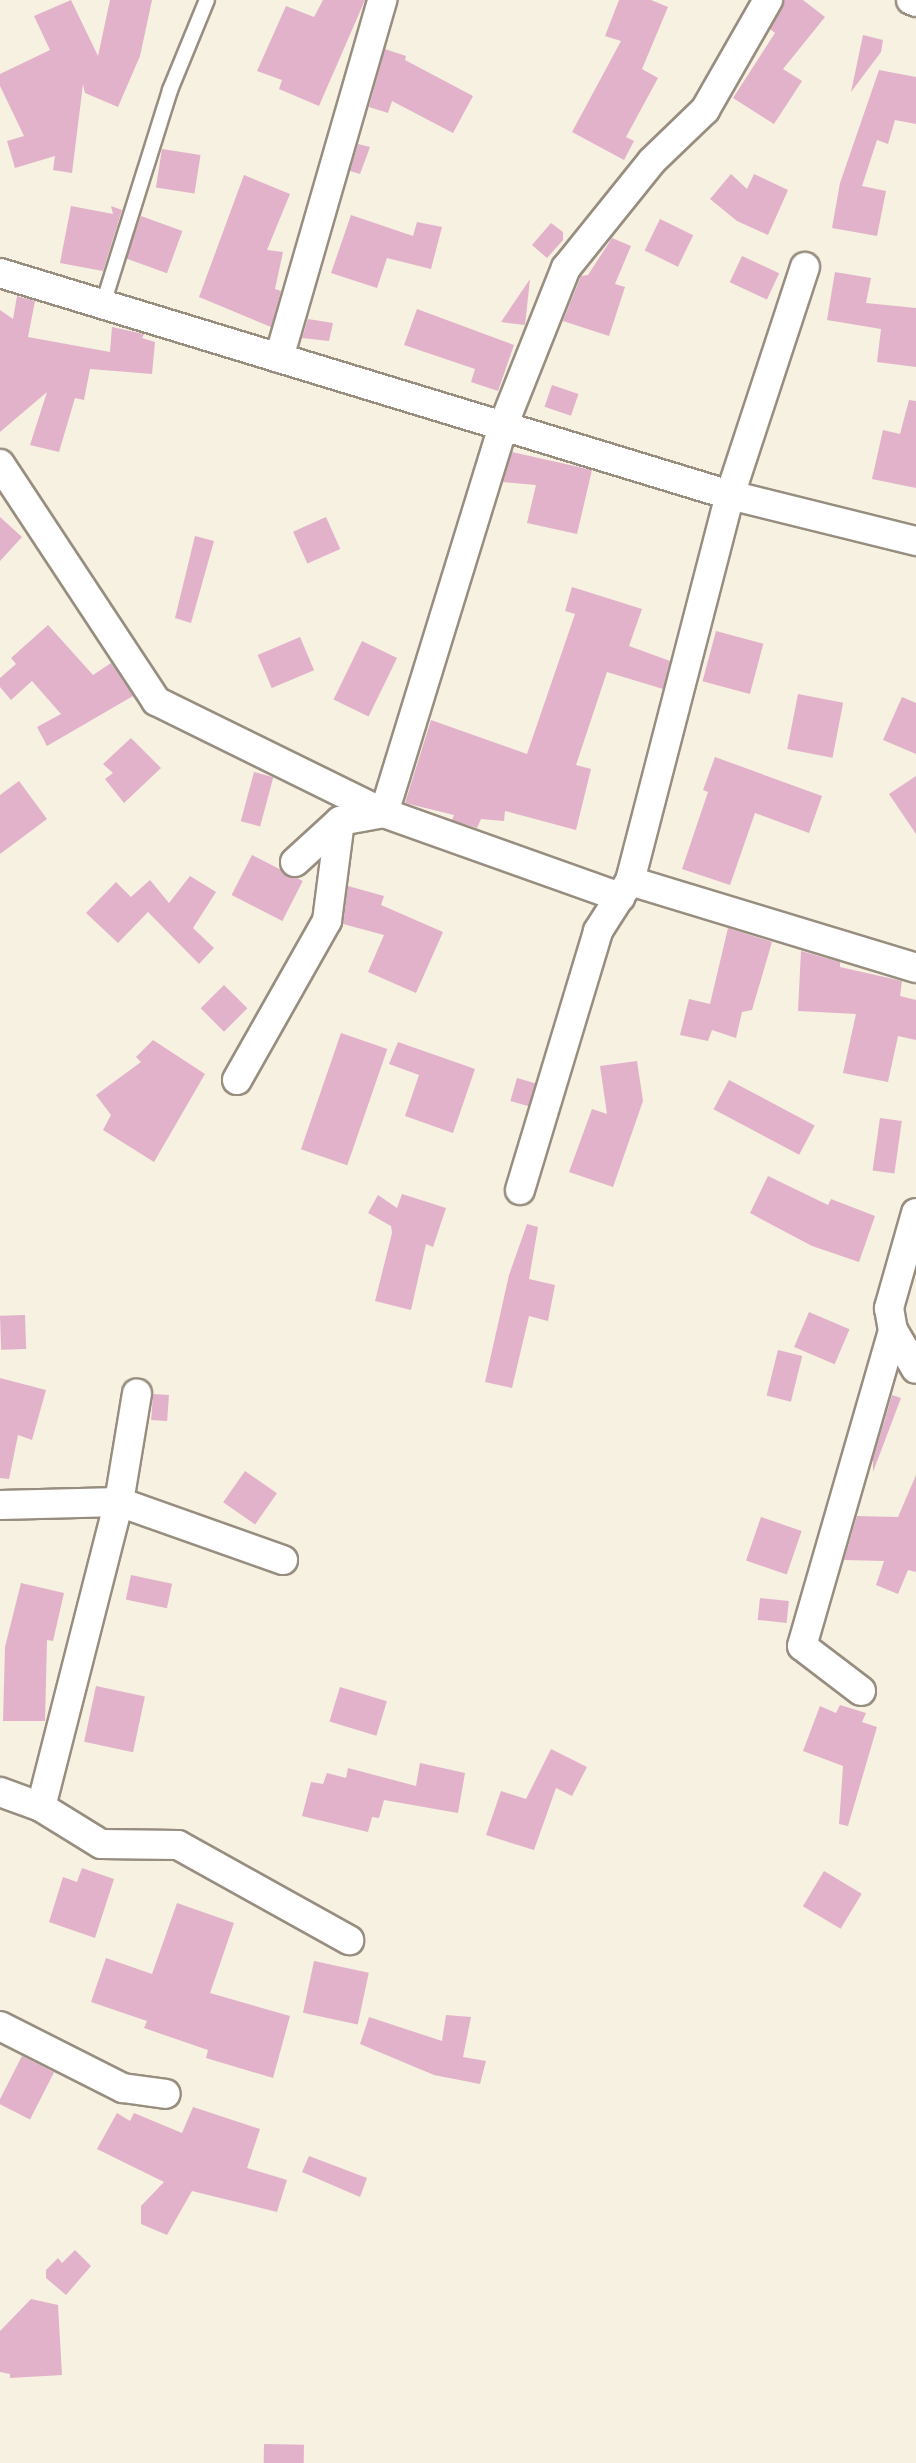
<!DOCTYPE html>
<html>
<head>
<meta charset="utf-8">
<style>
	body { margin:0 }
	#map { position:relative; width:916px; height:2463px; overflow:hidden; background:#f6f1e1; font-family:"IM FELL Double Pica",serif }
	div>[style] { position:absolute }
	.building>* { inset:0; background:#e2b2ca; transform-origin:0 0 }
	.roads { filter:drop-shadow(2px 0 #988e80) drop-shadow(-2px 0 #988e80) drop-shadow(0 2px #988e80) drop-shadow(0 -2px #988e80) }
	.lane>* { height:14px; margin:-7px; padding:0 7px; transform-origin:7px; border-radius:7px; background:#fff }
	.street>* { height:28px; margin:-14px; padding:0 14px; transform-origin:14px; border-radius:14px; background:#fff }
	span { translate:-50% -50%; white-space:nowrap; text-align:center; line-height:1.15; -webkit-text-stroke:7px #fff; paint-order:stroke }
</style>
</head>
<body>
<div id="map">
	<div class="building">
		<i style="clip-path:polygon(71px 0,98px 56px,110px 0,152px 0,140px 56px,118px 107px,85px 93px,83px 84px,72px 173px,53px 170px,55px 156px,15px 168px,7px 141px,24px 136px,0 86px,0 74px,50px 50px,34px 16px)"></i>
		<i style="clip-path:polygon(323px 0,365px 0,319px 106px,279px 89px,282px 80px,257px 71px,286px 6px,314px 17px)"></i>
		<i style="clip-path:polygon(619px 0,651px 0,668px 7px,642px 69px,658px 78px,626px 137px,634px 141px,624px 160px,572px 132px,621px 41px,605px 36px)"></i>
		<i style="clip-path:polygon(785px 0,803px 0,825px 17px,783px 69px,802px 81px,774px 124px,733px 98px,775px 33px,770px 29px)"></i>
		<i style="clip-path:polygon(863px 35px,883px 40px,881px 52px,851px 92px)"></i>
		<i style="clip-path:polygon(385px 49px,406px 56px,405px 60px,473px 96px,453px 133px,392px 101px,388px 113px,369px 107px)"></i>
		<i style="clip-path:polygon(879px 70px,916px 77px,916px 124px,895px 120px,888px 144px,877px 140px,862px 186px,886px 191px,877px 236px,832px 228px,840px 183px)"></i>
		<i style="clip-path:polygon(358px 144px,370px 147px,360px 174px,350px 171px)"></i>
		<i style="left:162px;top:149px;width:39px;height:39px;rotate:9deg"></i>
		<i style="clip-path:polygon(731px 174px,747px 189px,754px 174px,788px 190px,768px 235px,737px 221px,710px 199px)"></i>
		<i style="clip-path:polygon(244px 175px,290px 194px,267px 250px,283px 252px,275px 289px,281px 291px,271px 327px,199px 297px)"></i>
		<i style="clip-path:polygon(71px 206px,113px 214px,111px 206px,122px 210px,103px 271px,60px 263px)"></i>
		<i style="clip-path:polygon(351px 215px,413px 236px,417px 222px,442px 227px,431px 269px,387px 258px,377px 288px,331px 273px)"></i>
		<i style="left:141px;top:216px;width:44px;height:45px;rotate:20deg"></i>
		<i style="left:660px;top:219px;width:37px;height:35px;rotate:26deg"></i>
		<i style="clip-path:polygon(551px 223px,563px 232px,563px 240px,547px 258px,532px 245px)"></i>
		<i style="clip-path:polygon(612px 238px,631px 246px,615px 284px,625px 287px,609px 336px,563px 321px,581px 276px,588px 275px)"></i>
		<i style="left:742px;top:256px;width:41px;height:29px;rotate:25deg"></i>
		<i style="clip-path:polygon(835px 272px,871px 278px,866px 303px,916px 308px,916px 367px,877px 362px,881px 329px,827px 320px)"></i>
		<i style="clip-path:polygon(530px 279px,525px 325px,501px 322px)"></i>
		<i style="clip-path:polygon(17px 296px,35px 301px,28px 337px,110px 352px,112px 327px,144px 334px,142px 338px,155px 342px,152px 374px,90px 369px,84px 400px,75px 398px,59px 452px,30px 445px,47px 392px,0 432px,0 310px,13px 319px)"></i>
		<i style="clip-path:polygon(417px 309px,514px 345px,498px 391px,471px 382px,475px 369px,404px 345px)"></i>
		<i style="clip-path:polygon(308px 319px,333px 323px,329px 341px,302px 338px)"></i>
		<i style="left:552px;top:385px;width:28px;height:23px;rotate:19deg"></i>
		<i style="clip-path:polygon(909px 400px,916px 401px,916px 488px,872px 479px,883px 430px,900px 434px)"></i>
		<i style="clip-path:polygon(512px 452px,592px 470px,577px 534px,527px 523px,536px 485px,503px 482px)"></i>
		<i style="clip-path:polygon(0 517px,22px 537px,0 561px)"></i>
		<i style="left:326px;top:517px;width:35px;height:36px;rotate:66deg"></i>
		<i style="clip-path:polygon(195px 536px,214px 541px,191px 623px,175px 618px)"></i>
		<i style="clip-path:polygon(572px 587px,642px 609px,629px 646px,670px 661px,663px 689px,607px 672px,576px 765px,591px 769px,576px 830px,505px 811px,504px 821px,481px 819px,477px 828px,452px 820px,454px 815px,405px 803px,431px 720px,527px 754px,575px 614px,565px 611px)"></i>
		<i style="clip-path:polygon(48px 625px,93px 675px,111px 663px,133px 696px,47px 746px,37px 727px,61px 714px,32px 681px,11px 700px,0 687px,0 678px,16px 664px,11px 658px)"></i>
		<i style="left:716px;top:631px;width:49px;height:52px;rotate:15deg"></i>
		<i style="left:300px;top:637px;width:36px;height:46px;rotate:67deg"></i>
		<i style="left:362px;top:641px;width:39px;height:65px;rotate:26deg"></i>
		<i style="left:798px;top:694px;width:46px;height:56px;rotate:11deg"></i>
		<i style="clip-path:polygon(902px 697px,916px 703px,916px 754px,883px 740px)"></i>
		<i style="clip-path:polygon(131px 738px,161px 768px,124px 803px,105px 779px,113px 773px,103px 764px)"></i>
		<i style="clip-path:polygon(715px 757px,822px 796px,809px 833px,755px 813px,730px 885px,682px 869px,708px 792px,703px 790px)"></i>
		<i style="left:254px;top:772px;width:20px;height:51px;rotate:15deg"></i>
		<i style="clip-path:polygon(916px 776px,916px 834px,889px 794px)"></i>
		<i style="clip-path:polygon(19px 781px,47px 819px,0 854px,0 795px)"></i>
		<i style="left:252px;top:855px;width:57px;height:45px;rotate:27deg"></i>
		<i style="clip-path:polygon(190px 876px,216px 892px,193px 928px,214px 948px,199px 964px,148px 912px,118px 943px,86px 913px,116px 882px,131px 897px,150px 880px,169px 903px)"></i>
		<i style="clip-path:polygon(348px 886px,384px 896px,381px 905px,443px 932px,416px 993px,368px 972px,384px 935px,343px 924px)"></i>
		<i style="clip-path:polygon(728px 928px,772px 942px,752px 1010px,742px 1012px,736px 1038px,712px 1030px,708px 1041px,680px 1035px,689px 999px,710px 1004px)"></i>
		<i style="clip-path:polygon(801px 951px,840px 962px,840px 967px,902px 981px,900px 996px,916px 1000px,916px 1040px,898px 1036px,888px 1082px,843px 1073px,856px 1014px,798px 1011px)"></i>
		<i style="left:224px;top:985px;width:33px;height:33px;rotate:45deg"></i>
		<i style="left:341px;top:1033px;width:49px;height:123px;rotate:19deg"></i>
		<i style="clip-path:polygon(153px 1040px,205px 1074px,154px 1162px,103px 1130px,111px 1115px,96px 1095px,141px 1062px,136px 1057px)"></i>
		<i style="clip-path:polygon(398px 1042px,475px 1069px,453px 1133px,405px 1116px,419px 1075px,389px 1064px)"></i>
		<i style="clip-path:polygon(637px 1061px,643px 1101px,613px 1187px,569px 1172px,592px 1109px,607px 1114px,600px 1066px)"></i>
		<i style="left:517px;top:1078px;width:19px;height:24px;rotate:16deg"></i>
		<i style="left:729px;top:1080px;width:97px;height:33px;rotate:28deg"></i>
		<i style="left:880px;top:1118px;width:22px;height:53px;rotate:8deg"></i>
		<i style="clip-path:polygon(768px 1176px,828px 1205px,831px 1199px,875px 1216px,859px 1262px,812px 1246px,750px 1213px)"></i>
		<i style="clip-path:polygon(402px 1194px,446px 1208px,433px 1247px,426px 1244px,411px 1310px,375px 1301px,392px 1233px,391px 1226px,368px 1213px,378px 1195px,397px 1208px)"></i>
		<i style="clip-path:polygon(527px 1224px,538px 1227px,529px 1279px,555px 1285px,548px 1321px,529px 1316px,512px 1388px,485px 1382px,509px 1275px)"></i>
		<i style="left:809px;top:1312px;width:44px;height:38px;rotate:23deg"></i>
		<i style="left:25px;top:1315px;width:34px;height:25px;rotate:88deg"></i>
		<i style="left:778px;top:1350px;width:25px;height:47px;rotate:14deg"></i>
		<i style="clip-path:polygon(0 1378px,46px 1390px,32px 1440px,18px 1435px,9px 1479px,0 1478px)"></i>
		<i style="left:153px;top:1394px;width:16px;height:26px;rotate:4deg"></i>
		<i style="clip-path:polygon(892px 1395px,901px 1398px,873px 1472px,873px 1459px)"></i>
		<i style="left:245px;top:1471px;width:39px;height:38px;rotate:35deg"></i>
		<i style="clip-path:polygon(916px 1475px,916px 1572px,908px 1570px,898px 1594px,876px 1585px,884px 1561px,844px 1560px,857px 1516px,898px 1517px)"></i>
		<i style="left:761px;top:1517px;width:43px;height:46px;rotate:19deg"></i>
		<i style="left:131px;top:1575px;width:42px;height:25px;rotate:12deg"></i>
		<i style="clip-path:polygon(21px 1583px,64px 1593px,53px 1641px,47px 1640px,45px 1721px,3px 1721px,5px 1647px)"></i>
		<i style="left:760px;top:1598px;width:29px;height:22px;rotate:6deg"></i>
		<i style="left:96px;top:1686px;width:50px;height:57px;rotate:12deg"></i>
		<i style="left:340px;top:1687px;width:49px;height:36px;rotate:17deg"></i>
		<i style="clip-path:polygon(840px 1705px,866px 1713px,862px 1722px,877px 1727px,848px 1826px,839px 1824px,843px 1766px,803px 1751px,820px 1706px,836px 1713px)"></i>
		<i style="clip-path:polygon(551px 1749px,587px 1767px,572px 1796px,556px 1788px,534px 1850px,486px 1835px,501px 1791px,526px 1799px)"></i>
		<i style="clip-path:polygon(420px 1763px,465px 1773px,458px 1813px,384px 1800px,379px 1818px,372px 1817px,368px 1832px,302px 1816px,311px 1782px,323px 1784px,327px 1773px,346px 1778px,348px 1768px,416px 1786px)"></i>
		<i style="clip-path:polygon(82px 1868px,114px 1879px,95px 1938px,49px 1922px,63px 1877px,77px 1882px)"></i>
		<i style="left:824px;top:1871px;width:44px;height:41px;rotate:31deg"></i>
		<i style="clip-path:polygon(177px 1903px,234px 1923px,210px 1993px,290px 2016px,273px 2078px,206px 2058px,208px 2050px,144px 2028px,147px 2021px,91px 2002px,106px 1958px,152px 1974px)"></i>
		<i style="left:314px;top:1961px;width:56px;height:53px;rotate:12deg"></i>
		<i style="clip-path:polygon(446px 2015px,471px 2017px,463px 2057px,486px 2061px,480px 2084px,434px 2075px,360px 2044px,369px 2017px,442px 2041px)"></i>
		<i style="left:22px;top:2056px;width:36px;height:53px;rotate:27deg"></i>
		<i style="clip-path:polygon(193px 2107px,260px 2129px,247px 2168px,287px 2180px,277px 2212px,192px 2191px,167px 2235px,141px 2224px,141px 2206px,164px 2182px,97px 2149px,117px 2113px,130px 2121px,134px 2113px,182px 2133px)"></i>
		<i style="clip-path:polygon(309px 2156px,367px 2178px,360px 2197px,302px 2172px)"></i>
		<i style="clip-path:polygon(75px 2250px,91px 2266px,66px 2295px,46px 2278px,46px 2270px,58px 2258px,62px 2263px)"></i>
		<i style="clip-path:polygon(31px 2299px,58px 2305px,62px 2375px,10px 2378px,10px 2374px,0 2372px,0 2331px)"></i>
		<i style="left:264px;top:2444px;width:40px;height:19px;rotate:1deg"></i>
	</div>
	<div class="roads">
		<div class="lane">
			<i style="left:103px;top:304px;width:224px;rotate:-72.6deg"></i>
			<i style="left:170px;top:90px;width:97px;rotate:-67.7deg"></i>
		</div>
		<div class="street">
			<i style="left:911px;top:0;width:5px;rotate:22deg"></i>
			<i style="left:0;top:273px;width:763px;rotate:16.92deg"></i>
			<i style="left:730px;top:495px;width:192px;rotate:13.9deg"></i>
			<i style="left:279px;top:358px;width:373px;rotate:-73.9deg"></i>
			<i style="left:0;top:464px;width:284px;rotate:56.6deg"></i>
			<i style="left:156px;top:701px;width:254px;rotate:26.2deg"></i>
			<i style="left:384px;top:813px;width:405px;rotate:-72.9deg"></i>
			<i style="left:503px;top:426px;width:170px;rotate:-68.3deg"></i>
			<i style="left:566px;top:268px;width:137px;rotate:-51.2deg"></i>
			<i style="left:652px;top:161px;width:74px;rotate:-43.9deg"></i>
			<i style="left:705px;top:110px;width:127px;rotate:-60.2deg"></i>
			<i style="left:295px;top:862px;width:61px;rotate:-42.3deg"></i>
			<i style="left:340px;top:821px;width:45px;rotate:-10.3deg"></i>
			<i style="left:384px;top:813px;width:251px;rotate:19.6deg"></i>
			<i style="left:630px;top:881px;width:299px;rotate:16.9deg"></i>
			<i style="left:237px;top:1080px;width:183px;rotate:-60.5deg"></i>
			<i style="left:327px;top:921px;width:101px;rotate:-82.6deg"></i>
			<i style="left:520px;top:1190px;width:270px;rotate:-73.2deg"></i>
			<i style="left:598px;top:931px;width:59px;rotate:-57.4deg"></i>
			<i style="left:630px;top:881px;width:399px;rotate:-75.5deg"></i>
			<i style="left:730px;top:495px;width:240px;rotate:-71.8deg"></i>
			<i style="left:916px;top:1213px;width:99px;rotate:105.9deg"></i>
			<i style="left:889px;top:1308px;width:22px;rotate:80deg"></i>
			<i style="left:893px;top:1330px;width:45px;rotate:59.5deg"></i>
			<i style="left:0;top:1505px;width:119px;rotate:-1.4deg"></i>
			<i style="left:119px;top:1502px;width:174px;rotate:19.5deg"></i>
			<i style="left:861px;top:1691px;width:74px;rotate:-142.7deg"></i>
			<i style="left:802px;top:1646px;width:329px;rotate:-73.9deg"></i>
			<i style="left:0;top:1792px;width:44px;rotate:20.1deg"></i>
			<i style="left:41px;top:1807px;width:315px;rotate:-75.7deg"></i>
			<i style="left:119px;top:1502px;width:110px;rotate:-80.6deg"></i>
			<i style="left:41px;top:1807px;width:70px;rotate:31.7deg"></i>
			<i style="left:101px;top:1844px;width:77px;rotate:0.7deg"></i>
			<i style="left:178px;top:1845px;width:196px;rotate:29.1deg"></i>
			<i style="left:0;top:2026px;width:138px;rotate:26.8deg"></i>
			<i style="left:123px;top:2088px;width:43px;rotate:7.9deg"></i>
		</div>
	</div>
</div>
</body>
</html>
